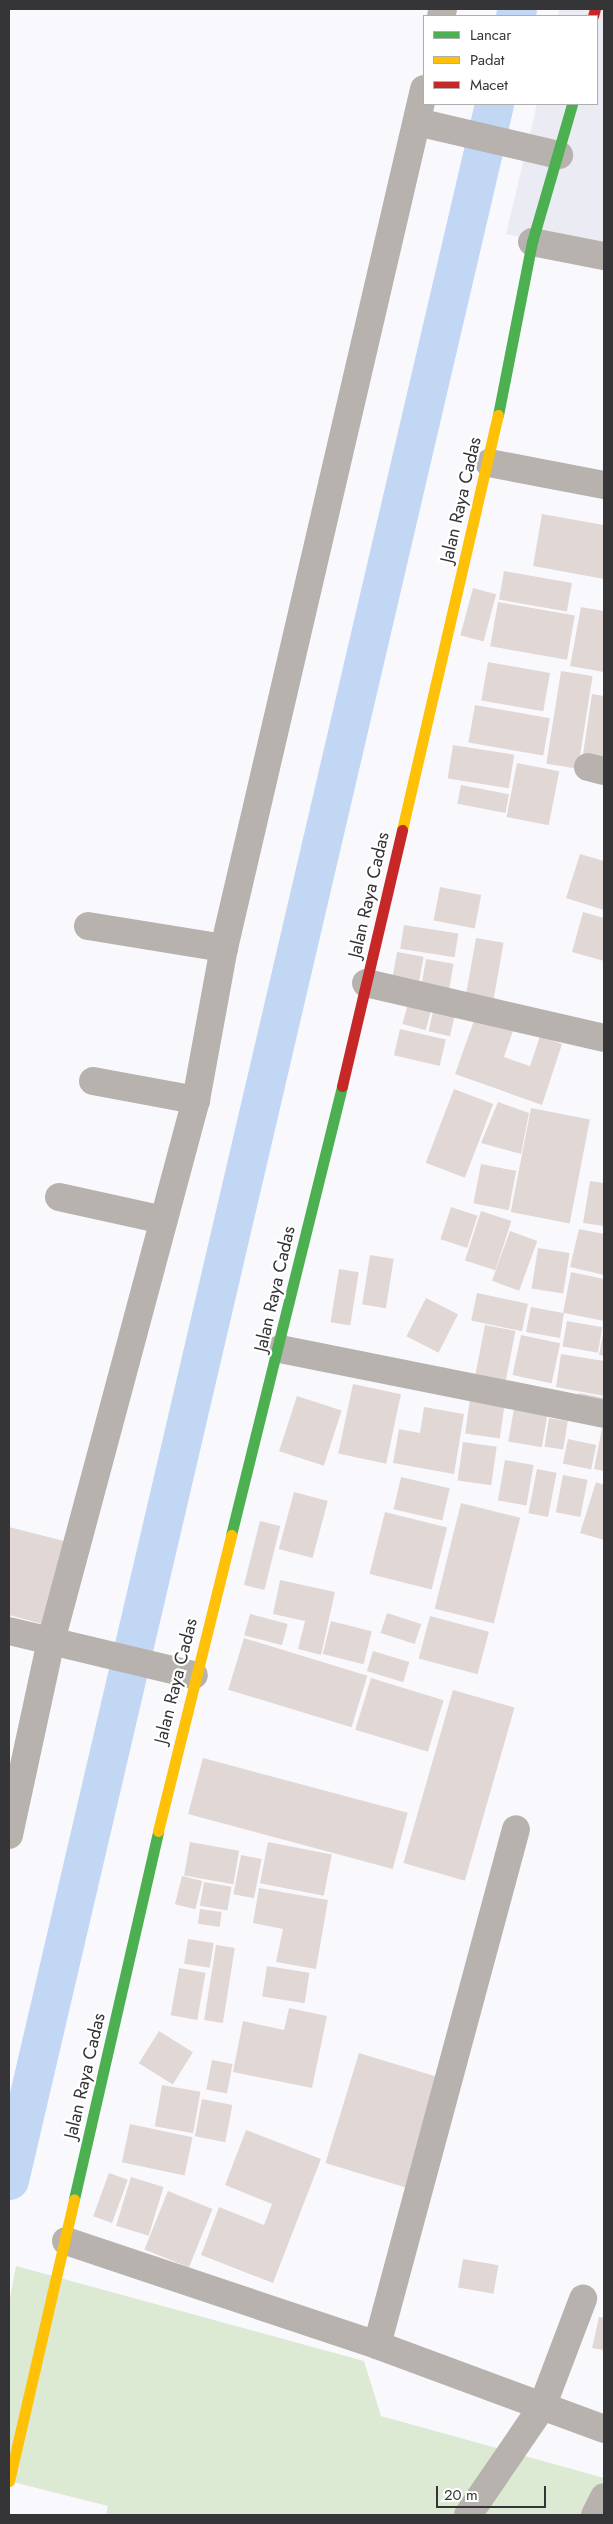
<!DOCTYPE html>
<html>
<head>
<meta charset="utf-8">
<style>
	body { margin:0 }
	#map { position:relative; width:613px; height:2524px; overflow:hidden; background:#f9f9fd; font-family:Jost,sans-serif }
	div>[style] { position:absolute }
	.built>* { inset:0; background:#ebebf4 }
	.green>* { inset:0; background:#dce9d3 }
	.canal>* { height:39px; margin:-19.5px; padding:0 19.5px; transform-origin:19.5px; border-radius:19.5px; background:#c2d7f4 }
	.building>* { inset:0; background:#e1d8d6; transform-origin:0 0 }
	.street>* { height:28px; margin:-14px; padding:0 14px; transform-origin:14px; border-radius:14px; background:#b8b2ae }
	.fast>* { height:11px; margin:-5.5px; padding:0 5.5px; transform-origin:5.5px; border-radius:5.5px; background:#4caf50 }
	.slow>* { height:11px; margin:-5.5px; padding:0 5.5px; transform-origin:5.5px; border-radius:5.5px; background:#ffc107 }
	.jam>* { height:11px; margin:-5.5px; padding:0 5.5px; transform-origin:5.5px; border-radius:5.5px; background:#c62828 }
	span { translate:-50% -50%; white-space:nowrap; text-align:center; line-height:1.15; -webkit-text-stroke:4.5px #fff; paint-order:stroke }
	.street-label { font-size:18px; color:#353537 }
	.frame { position:absolute; inset:0; border:10px solid #353537; pointer-events:none }
	.legend { position:absolute; left:423px; top:15px; width:175px; height:90px; box-sizing:border-box; background:#fff; border:1px solid #aeaeaf; margin:0; padding:6px 9px; list-style:none; font-size:15px; color:#353537 }
	.legend li { display:flex; align-items:center; gap:10px; height:25px }
	.legend b { width:25px; border:1px solid #aeaeaf }
	.scale { position:absolute; left:436px; top:2486px; width:110px; height:22px; box-sizing:border-box; border:2px solid #353537; border-top:0; padding-left:6px; font-size:15px; line-height:18px; white-space:nowrap; color:#353537; -webkit-text-stroke:4px #fff; paint-order:stroke }
</style>
</head>
<body>
<div id="map">
	<div class="built">
		<i style="clip-path:polygon(560px 9px,604px 9px,604px 254px,506px 234px,537px 104px,597px 104px,597px 16px,558px 16px)"></i>
	</div>
	<div class="green">
		<i style="clip-path:polygon(16px 2266px,364px 2361px,381px 2416px,604px 2478px,604px 2515px,106px 2515px,108px 2506px,9px 2481px,9px 2303px)"></i>
	</div>
	<div class="canal">
		<i style="left:515px;top:16px;width:7px;rotate:-74deg"></i>
		<i style="left:9px;top:2180px;width:2132px;rotate:-76.85deg"></i>
	</div>
	<div class="building">
		<i style="clip-path:polygon(542px 514px,604px 525px,604px 579px,533px 566px)"></i>
		<i style="left:504px;top:571px;width:69px;height:29px;rotate:10deg"></i>
		<i style="left:473px;top:588px;width:24px;height:49px;rotate:15deg"></i>
		<i style="left:498px;top:602px;width:78px;height:45px;rotate:10deg"></i>
		<i style="clip-path:polygon(581px 607px,604px 611px,604px 672px,570px 666px)"></i>
		<i style="left:488px;top:662px;width:63px;height:39px;rotate:10deg"></i>
		<i style="left:561px;top:671px;width:32px;height:94px;rotate:9deg"></i>
		<i style="clip-path:polygon(592px 694px,604px 696px,604px 764px,582px 761px)"></i>
		<i style="left:475px;top:705px;width:76px;height:38px;rotate:10deg"></i>
		<i style="left:453px;top:745px;width:62px;height:34px;rotate:9deg"></i>
		<i style="left:517px;top:763px;width:43px;height:55px;rotate:11deg"></i>
		<i style="left:461px;top:785px;width:49px;height:19px;rotate:11deg"></i>
		<i style="clip-path:polygon(580px 854px,604px 861px,604px 910px,566px 898px)"></i>
		<i style="left:440px;top:887px;width:42px;height:34px;rotate:11deg"></i>
		<i style="clip-path:polygon(583px 912px,604px 918px,604px 961px,572px 952px)"></i>
		<i style="left:404px;top:925px;width:55px;height:24px;rotate:9deg"></i>
		<i style="left:476px;top:938px;width:28px;height:66px;rotate:10deg"></i>
		<i style="left:397px;top:952px;width:27px;height:31px;rotate:10deg"></i>
		<i style="left:426px;top:959px;width:28px;height:32px;rotate:10deg"></i>
		<i style="left:410px;top:996px;width:24px;height:29px;rotate:15deg"></i>
		<i style="left:435px;top:1003px;width:22px;height:29px;rotate:13deg"></i>
		<i style="clip-path:polygon(476px 1015px,514px 1028px,504px 1057px,530px 1066px,540px 1036px,562px 1044px,542px 1105px,455px 1074px)"></i>
		<i style="left:400px;top:1029px;width:47px;height:27px;rotate:13deg"></i>
		<i style="left:454px;top:1089px;width:42px;height:79px;rotate:21deg"></i>
		<i style="clip-path:polygon(498px 1102px,529px 1113px,521px 1154px,481px 1143px)"></i>
		<i style="left:531px;top:1108px;width:60px;height:106px;rotate:11deg"></i>
		<i style="left:481px;top:1164px;width:36px;height:40px;rotate:11deg"></i>
		<i style="clip-path:polygon(590px 1181px,604px 1183px,604px 1226px,583px 1223px)"></i>
		<i style="left:451px;top:1207px;width:28px;height:34px;rotate:18deg"></i>
		<i style="left:481px;top:1211px;width:32px;height:52px;rotate:18deg"></i>
		<i style="clip-path:polygon(579px 1229px,604px 1234px,604px 1275px,570px 1267px)"></i>
		<i style="left:510px;top:1231px;width:29px;height:53px;rotate:20deg"></i>
		<i style="left:538px;top:1248px;width:32px;height:41px;rotate:9deg"></i>
		<i style="left:370px;top:1255px;width:24px;height:50px;rotate:9deg"></i>
		<i style="left:339px;top:1269px;width:20px;height:54px;rotate:9deg"></i>
		<i style="clip-path:polygon(571px 1272px,604px 1279px,604px 1321px,564px 1313px,560px 1338px,526px 1332px,531px 1307px,563px 1313px)"></i>
		<i style="left:477px;top:1293px;width:52px;height:28px;rotate:12deg"></i>
		<i style="left:426px;top:1298px;width:36px;height:43px;rotate:27deg"></i>
		<i style="left:567px;top:1321px;width:36px;height:26px;rotate:10deg"></i>
		<i style="left:485px;top:1325px;width:31px;height:54px;rotate:11deg"></i>
		<i style="clip-path:polygon(603px 1333px,604px 1333px,604px 1356px,599px 1355px)"></i>
		<i style="left:521px;top:1335px;width:40px;height:41px;rotate:12deg"></i>
		<i style="clip-path:polygon(561px 1354px,604px 1361px,604px 1396px,556px 1387px)"></i>
		<i style="left:353px;top:1384px;width:49px;height:71px;rotate:12deg"></i>
		<i style="left:471px;top:1392px;width:35px;height:42px;rotate:8deg"></i>
		<i style="left:579px;top:1393px;width:25px;height:12px;rotate:11deg"></i>
		<i style="left:297px;top:1396px;width:47px;height:58px;rotate:18deg"></i>
		<i style="left:515px;top:1403px;width:34px;height:39px;rotate:10deg"></i>
		<i style="clip-path:polygon(424px 1407px,464px 1414px,454px 1474px,393px 1463px,399px 1429px,420px 1433px)"></i>
		<i style="left:549px;top:1418px;width:19px;height:29px;rotate:9deg"></i>
		<i style="clip-path:polygon(602px 1428px,604px 1428px,604px 1471px,594px 1469px)"></i>
		<i style="left:568px;top:1439px;width:29px;height:25px;rotate:12deg"></i>
		<i style="left:463px;top:1442px;width:34px;height:39px;rotate:8deg"></i>
		<i style="left:505px;top:1460px;width:29px;height:41px;rotate:10deg"></i>
		<i style="left:537px;top:1469px;width:20px;height:45px;rotate:11deg"></i>
		<i style="left:563px;top:1475px;width:25px;height:38px;rotate:11deg"></i>
		<i style="left:401px;top:1477px;width:50px;height:33px;rotate:13deg"></i>
		<i style="clip-path:polygon(596px 1482px,604px 1485px,604px 1540px,580px 1533px)"></i>
		<i style="left:294px;top:1492px;width:35px;height:59px;rotate:15deg"></i>
		<i style="left:461px;top:1503px;width:61px;height:109px;rotate:14deg"></i>
		<i style="left:385px;top:1512px;width:64px;height:64px;rotate:14deg"></i>
		<i style="left:260px;top:1521px;width:21px;height:66px;rotate:14deg"></i>
		<i style="clip-path:polygon(9px 1527px,64px 1541px,42px 1624px,9px 1615px)"></i>
		<i style="clip-path:polygon(280px 1580px,335px 1592px,321px 1655px,298px 1649px,305px 1621px,273px 1614px)"></i>
		<i style="left:387px;top:1613px;width:36px;height:21px;rotate:18deg"></i>
		<i style="left:250px;top:1614px;width:39px;height:22px;rotate:15deg"></i>
		<i style="left:430px;top:1616px;width:61px;height:44px;rotate:15deg"></i>
		<i style="left:331px;top:1621px;width:42px;height:34px;rotate:14deg"></i>
		<i style="left:244px;top:1638px;width:129px;height:54px;rotate:17deg"></i>
		<i style="left:373px;top:1651px;width:38px;height:21px;rotate:17deg"></i>
		<i style="left:371px;top:1678px;width:76px;height:54px;rotate:17deg"></i>
		<i style="left:453px;top:1690px;width:64px;height:180px;rotate:16deg"></i>
		<i style="left:203px;top:1758px;width:212px;height:58px;rotate:15deg"></i>
		<i style="left:190px;top:1842px;width:50px;height:34px;rotate:10deg"></i>
		<i style="left:268px;top:1842px;width:65px;height:42px;rotate:11deg"></i>
		<i style="left:241px;top:1855px;width:21px;height:40px;rotate:11deg"></i>
		<i style="left:182px;top:1876px;width:21px;height:29px;rotate:14deg"></i>
		<i style="left:204px;top:1882px;width:28px;height:24px;rotate:10deg"></i>
		<i style="clip-path:polygon(259px 1888px,328px 1900px,316px 1969px,276px 1962px,283px 1929px,253px 1923px)"></i>
		<i style="left:200px;top:1909px;width:22px;height:15px;rotate:8deg"></i>
		<i style="left:188px;top:1939px;width:26px;height:25px;rotate:9deg"></i>
		<i style="left:216px;top:1945px;width:19px;height:76px;rotate:9deg"></i>
		<i style="left:267px;top:1966px;width:43px;height:31px;rotate:9deg"></i>
		<i style="left:179px;top:1968px;width:27px;height:48px;rotate:10deg"></i>
		<i style="clip-path:polygon(289px 2008px,327px 2016px,312px 2088px,233px 2072px,243px 2021px,284px 2030px)"></i>
		<i style="left:159px;top:2031px;width:40px;height:38px;rotate:32deg"></i>
		<i style="left:359px;top:2053px;width:84px;height:115px;rotate:17deg"></i>
		<i style="left:212px;top:2060px;width:21px;height:30px;rotate:11deg"></i>
		<i style="left:162px;top:2085px;width:39px;height:42px;rotate:10deg"></i>
		<i style="left:202px;top:2099px;width:31px;height:38px;rotate:11deg"></i>
		<i style="left:130px;top:2124px;width:64px;height:39px;rotate:12deg"></i>
		<i style="clip-path:polygon(246px 2130px,321px 2159px,273px 2283px,201px 2255px,219px 2207px,264px 2225px,272px 2204px,225px 2185px)"></i>
		<i style="left:109px;top:2173px;width:20px;height:46px;rotate:20deg"></i>
		<i style="left:131px;top:2177px;width:34px;height:51px;rotate:17deg"></i>
		<i style="left:168px;top:2191px;width:48px;height:63px;rotate:22deg"></i>
		<i style="left:463px;top:2259px;width:36px;height:29px;rotate:10deg"></i>
		<i style="clip-path:polygon(599px 2317px,604px 2318px,604px 2350px,592px 2348px)"></i>
	</div>
	<div class="street">
		<i style="left:441px;top:16px;width:7px;rotate:-74deg"></i>
		<i style="left:417px;top:122px;width:146px;rotate:13.1deg"></i>
		<i style="left:532px;top:242px;width:73px;rotate:11deg"></i>
		<i style="left:489px;top:463px;width:117px;rotate:10.8deg"></i>
		<i style="left:588px;top:767px;width:16px;rotate:14deg"></i>
		<i style="left:88px;top:926px;width:138px;rotate:9.2deg"></i>
		<i style="left:366px;top:983px;width:244px;rotate:13deg"></i>
		<i style="left:93px;top:1081px;width:105px;rotate:10.5deg"></i>
		<i style="left:59px;top:1197px;width:107px;rotate:12.4deg"></i>
		<i style="left:280px;top:1349px;width:330px;rotate:11.3deg"></i>
		<i style="left:9px;top:1631px;width:190px;rotate:13.4deg"></i>
		<i style="left:9px;top:1835px;width:198px;rotate:-77.8deg"></i>
		<i style="left:51px;top:1641px;width:560px;rotate:-75deg"></i>
		<i style="left:196px;top:1100px;width:155px;rotate:-79.6deg"></i>
		<i style="left:224px;top:948px;width:882px;rotate:-76.89deg"></i>
		<i style="left:66px;top:2241px;width:328px;rotate:18.5deg"></i>
		<i style="left:377px;top:2345px;width:242px;rotate:20.3deg"></i>
		<i style="left:377px;top:2345px;width:534px;rotate:-74.92deg"></i>
		<i style="left:468px;top:2515px;width:131px;rotate:-55.6deg"></i>
		<i style="left:542px;top:2407px;width:116px;rotate:-69.2deg"></i>
		<i style="left:595px;top:2515px;width:20px;rotate:-63deg"></i>
	</div>
	<div class="fast">
		<i style="left:498px;top:415px;width:176px;rotate:-78.9deg"></i>
		<i style="left:532px;top:242px;width:144px;rotate:-73.8deg"></i>
		<i style="left:231px;top:1535px;width:463px;rotate:-76.1deg"></i>
		<i style="left:74px;top:2199px;width:377px;rotate:-77.1deg"></i>
	</div>
	<div class="slow">
		<i style="left:402px;top:830px;width:426px;rotate:-77deg"></i>
		<i style="left:158px;top:1831px;width:305px;rotate:-76.1deg"></i>
		<i style="left:9px;top:2481px;width:289px;rotate:-77deg"></i>
	</div>
	<div class="jam">
		<i style="left:593px;top:16px;width:7px;rotate:-74deg"></i>
		<i style="left:342px;top:1086px;width:263px;rotate:-76.8deg"></i>
	</div>
	<div class="street-label">
		<span style="left:461px;top:500px;rotate:-77deg">Jalan Raya Cadas</span>
		<span style="left:369px;top:895px;rotate:-77deg">Jalan Raya Cadas</span>
		<span style="left:275px;top:1289px;rotate:-77deg">Jalan Raya Cadas</span>
		<span style="left:176px;top:1681px;rotate:-76deg">Jalan Raya Cadas</span>
		<span style="left:85px;top:2076px;rotate:-77deg">Jalan Raya Cadas</span>
	</div>
	<div class="frame"></div>
	<ul class="legend">
	<li><b style="height:6px;background:#4caf50"></b>Lancar</li>
	<li><b style="height:6px;background:#ffc107"></b>Padat</li>
	<li><b style="height:6px;background:#c62828"></b>Macet</li>
	</ul>
	<div class="scale">20 m</div>
</div>
</body>
</html>
